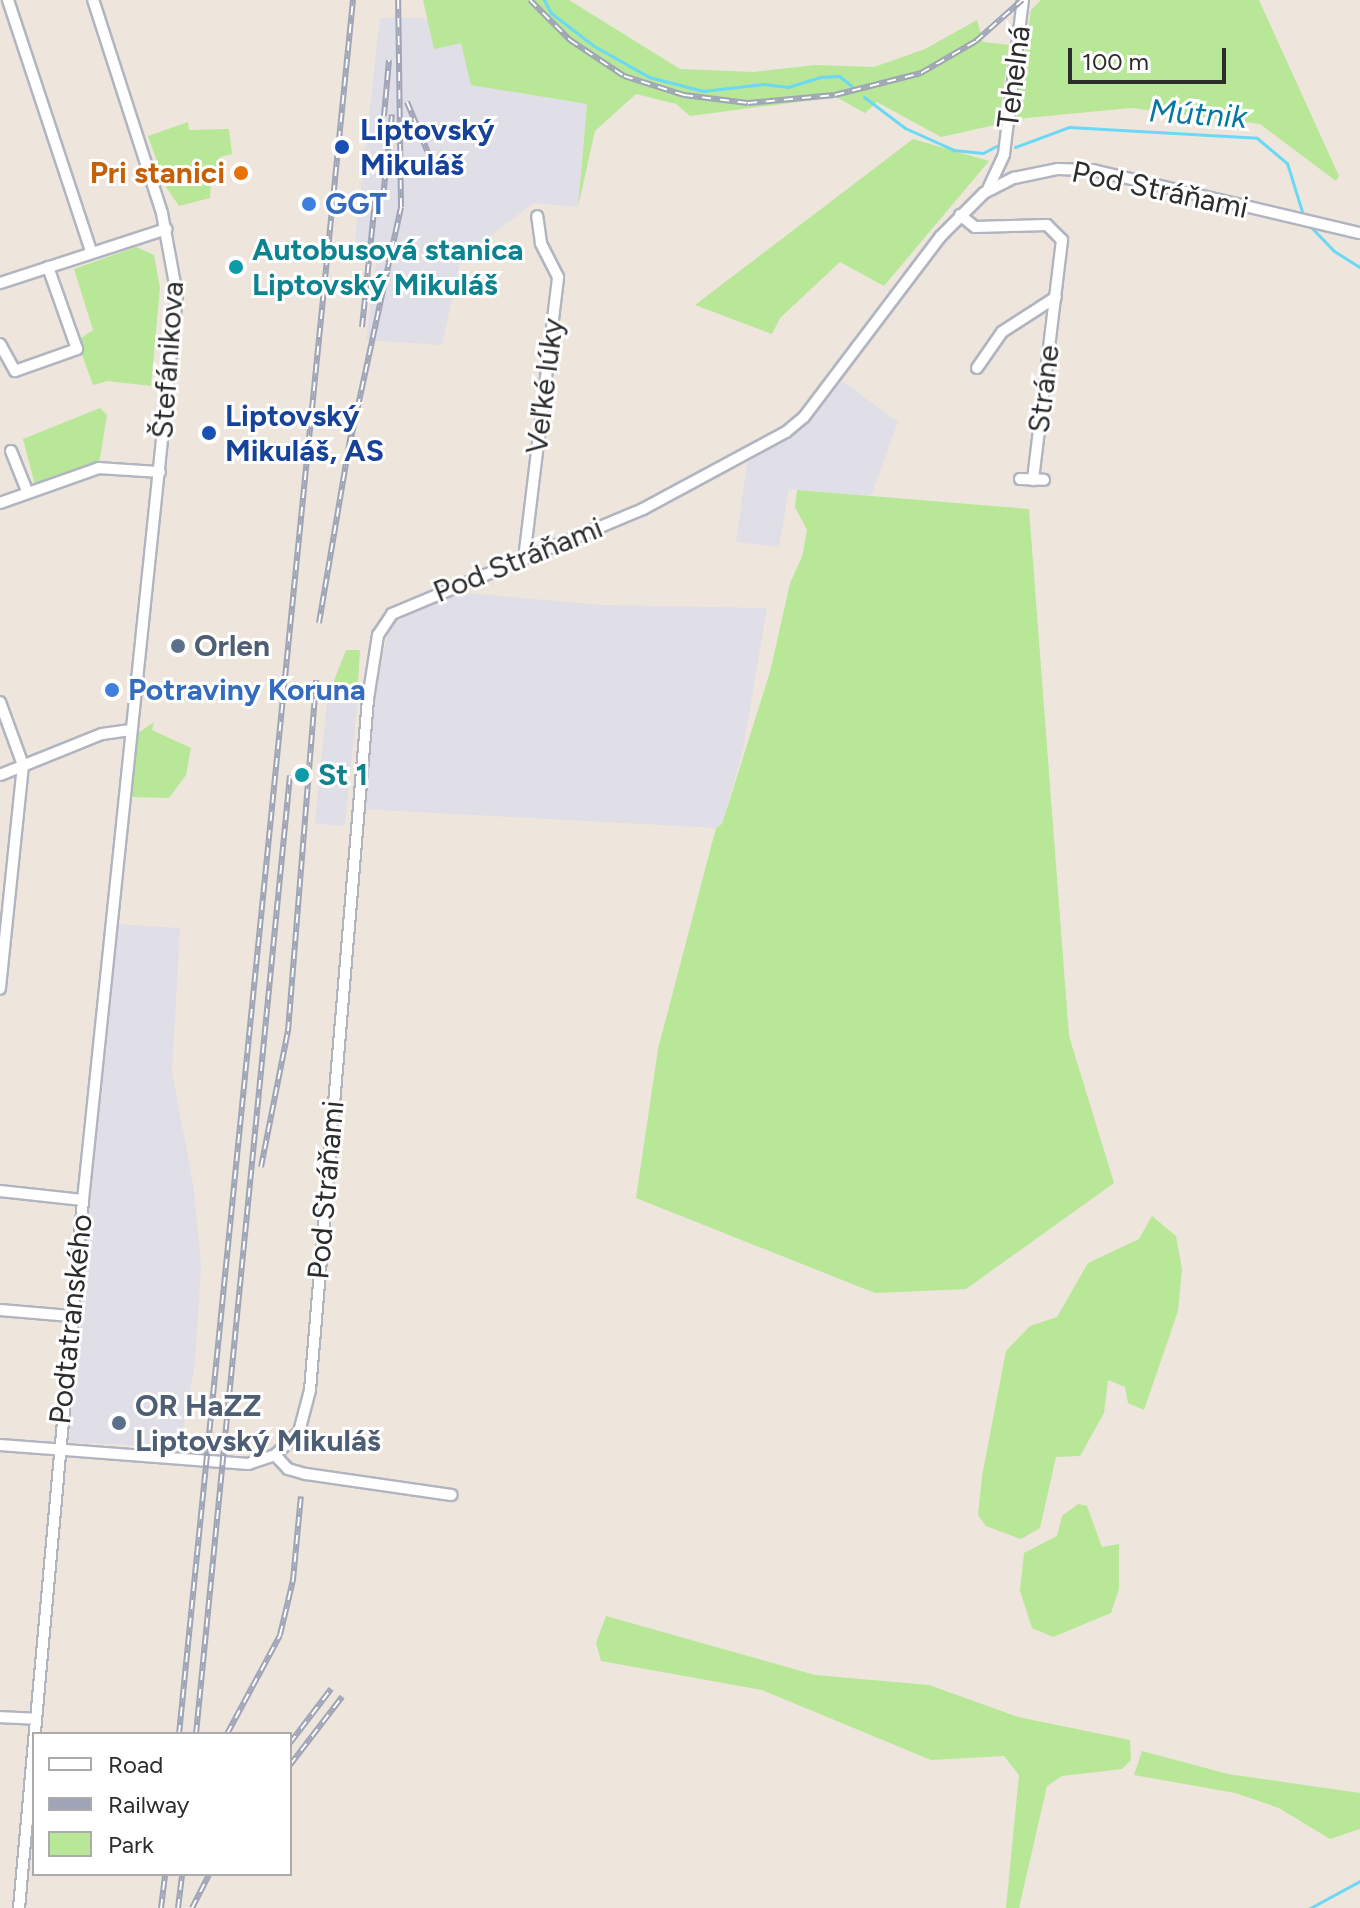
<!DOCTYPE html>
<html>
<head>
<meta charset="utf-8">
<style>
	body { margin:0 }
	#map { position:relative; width:1360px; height:1908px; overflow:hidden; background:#eee6dd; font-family:Figtree,sans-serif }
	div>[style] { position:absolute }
	.industrial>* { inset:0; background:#e0dee6; transform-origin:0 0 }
	.green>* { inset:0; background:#b7e797 }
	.stream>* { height:3px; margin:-1.5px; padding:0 1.5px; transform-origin:1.5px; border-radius:1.5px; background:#6bd8f5 }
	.roads { filter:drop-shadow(2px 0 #b1b5c0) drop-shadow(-2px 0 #b1b5c0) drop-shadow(0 2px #b1b5c0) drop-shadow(0 -2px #b1b5c0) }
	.minor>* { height:10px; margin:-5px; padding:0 5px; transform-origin:5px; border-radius:5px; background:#fff }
	.rail>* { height:6px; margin-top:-3px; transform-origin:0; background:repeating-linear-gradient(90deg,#fff 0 9px,#9fa4b7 0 18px); box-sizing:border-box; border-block:2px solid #9fa4b7 }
	.dots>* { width:22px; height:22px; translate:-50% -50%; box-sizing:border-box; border:4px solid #fff; border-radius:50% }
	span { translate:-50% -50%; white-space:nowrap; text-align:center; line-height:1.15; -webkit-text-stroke:6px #fff; paint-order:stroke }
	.street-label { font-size:30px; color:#2c2c2c }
	.transit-label { font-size:30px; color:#164399; font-weight:700 }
	.left { translate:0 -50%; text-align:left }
	.food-label { font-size:30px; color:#c56008; font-weight:700 }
	.right { translate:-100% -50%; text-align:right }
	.shop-label { font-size:30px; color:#366cbe; font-weight:700 }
	.culture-label { font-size:30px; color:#0d838f; font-weight:700 }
	.service-label { font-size:30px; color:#4e5e75; font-weight:700 }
	.water-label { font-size:32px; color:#0677a5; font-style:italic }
	.legend { position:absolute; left:32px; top:1732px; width:260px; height:144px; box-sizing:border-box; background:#fff; border:2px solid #ababab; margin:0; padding:10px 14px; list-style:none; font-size:24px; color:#2c2c2c }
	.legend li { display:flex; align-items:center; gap:16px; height:40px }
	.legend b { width:40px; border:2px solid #ababab }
	.scale { position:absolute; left:1068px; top:48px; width:158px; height:36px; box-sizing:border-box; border:4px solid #2c2c2c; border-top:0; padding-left:10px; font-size:24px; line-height:28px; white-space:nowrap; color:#2c2c2c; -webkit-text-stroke:6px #fff; paint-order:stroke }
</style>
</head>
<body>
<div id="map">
	<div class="industrial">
		<i style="clip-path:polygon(380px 18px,428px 18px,434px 48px,461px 43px,472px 85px,587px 104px,578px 207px,534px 203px,461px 258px,442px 345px,366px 340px,376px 262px,353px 258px)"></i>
		<i style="clip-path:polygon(842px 381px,898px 422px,871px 496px,789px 489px,779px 547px,736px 542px,747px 463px,799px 431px)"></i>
		<i style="clip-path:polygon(456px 592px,602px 605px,767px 608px,743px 750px,722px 824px,716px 828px,362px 809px,378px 671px,391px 624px)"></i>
		<i style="left:328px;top:696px;width:30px;height:128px;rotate:6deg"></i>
		<i style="clip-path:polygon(116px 924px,180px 928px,172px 1072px,194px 1189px,201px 1266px,195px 1364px,180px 1447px,63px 1442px)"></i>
	</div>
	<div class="green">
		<i style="clip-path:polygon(423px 0,569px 0,680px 69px,754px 72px,815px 65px,874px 67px,925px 49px,977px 20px,983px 42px,1009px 45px,999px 124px,941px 137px,877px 102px,865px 113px,836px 97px,690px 116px,676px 104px,636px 94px,595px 131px,578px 207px,587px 104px,471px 85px,461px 43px,434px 49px)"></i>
		<i style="clip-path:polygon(1041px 0,1259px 0,1339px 176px,1336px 181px,1260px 124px,1131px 108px,1016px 119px,1031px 10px)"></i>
		<i style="clip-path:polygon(188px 122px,189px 130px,229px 129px,232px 154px,220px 157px,221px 181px,211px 180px,210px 198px,179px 206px,166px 187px,148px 136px)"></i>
		<i style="clip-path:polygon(913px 139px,989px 161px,884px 286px,840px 262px,780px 318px,772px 334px,695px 305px)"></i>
		<i style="clip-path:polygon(136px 247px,154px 255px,160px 288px,151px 386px,108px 381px,93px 385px,77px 341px,93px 330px,74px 269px)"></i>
		<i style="clip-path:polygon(100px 408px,107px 415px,99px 464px,35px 485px,23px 439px)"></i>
		<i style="clip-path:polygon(797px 490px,1029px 509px,1069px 1036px,1114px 1183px,966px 1289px,875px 1293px,636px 1198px,658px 1049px,716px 828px,722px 824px,770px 672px,790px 583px,802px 557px,807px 530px,795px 507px)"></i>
		<i style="clip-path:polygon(346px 650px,360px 650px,357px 698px,328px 696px)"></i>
		<i style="clip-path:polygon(154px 722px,152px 730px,191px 748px,186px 775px,169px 798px,131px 797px,138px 733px)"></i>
		<i style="clip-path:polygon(1152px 1216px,1176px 1236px,1182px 1269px,1178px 1311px,1144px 1410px,1128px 1403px,1125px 1387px,1108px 1380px,1104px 1413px,1080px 1456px,1056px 1457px,1040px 1528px,1021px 1539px,986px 1526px,978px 1515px,982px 1476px,1006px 1351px,1030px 1326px,1057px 1317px,1088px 1263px,1139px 1239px)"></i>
		<i style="clip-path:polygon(1078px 1504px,1087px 1506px,1102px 1547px,1119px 1544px,1119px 1589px,1111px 1613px,1053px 1637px,1032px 1628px,1020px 1591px,1024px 1553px,1057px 1536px,1062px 1516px)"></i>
		<i style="clip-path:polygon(606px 1616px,815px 1675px,929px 1685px,1018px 1717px,1130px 1740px,1131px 1760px,1122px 1769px,1062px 1776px,1047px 1786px,1019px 1908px,1006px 1908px,1019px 1775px,1004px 1756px,931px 1760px,762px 1690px,601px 1661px,596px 1643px)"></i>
		<i style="clip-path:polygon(1142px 1751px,1228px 1774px,1360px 1793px,1360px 1829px,1330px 1839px,1279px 1808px,1235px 1793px,1134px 1775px)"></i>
	</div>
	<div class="stream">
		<i style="left:544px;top:0;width:15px;rotate:62deg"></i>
		<i style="left:551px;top:13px;width:54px;rotate:37.5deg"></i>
		<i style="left:594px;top:46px;width:63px;rotate:29.4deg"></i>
		<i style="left:649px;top:77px;width:56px;rotate:14.5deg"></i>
		<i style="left:703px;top:91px;width:61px;rotate:-6.5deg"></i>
		<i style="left:764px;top:84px;width:24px;rotate:7deg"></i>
		<i style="left:788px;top:87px;width:34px;rotate:-17deg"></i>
		<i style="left:821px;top:77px;width:18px;rotate:-3deg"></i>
		<i style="left:839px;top:76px;width:16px;rotate:38deg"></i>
		<i style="left:864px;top:97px;width:51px;rotate:37.1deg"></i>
		<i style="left:905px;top:128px;width:54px;rotate:24.2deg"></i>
		<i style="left:954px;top:150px;width:29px;rotate:6deg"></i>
		<i style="left:983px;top:153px;width:15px;rotate:-28deg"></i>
		<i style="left:1015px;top:147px;width:58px;rotate:-20.3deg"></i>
		<i style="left:1069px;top:127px;width:188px;rotate:3.3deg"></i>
		<i style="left:1257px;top:138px;width:39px;rotate:40deg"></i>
		<i style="left:1287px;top:163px;width:58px;rotate:72.8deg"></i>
		<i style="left:1308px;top:224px;width:37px;rotate:46deg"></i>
		<i style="left:1334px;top:251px;width:31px;rotate:32deg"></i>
		<i style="left:1310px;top:1908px;width:57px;rotate:-28.4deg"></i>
	</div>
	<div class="roads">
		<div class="minor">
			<i style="left:8px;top:0;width:264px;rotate:71.7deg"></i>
			<i style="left:988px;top:189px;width:38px;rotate:-65deg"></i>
			<i style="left:1004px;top:154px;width:155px;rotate:-83deg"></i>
			<i style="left:960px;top:215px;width:19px;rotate:39deg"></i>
			<i style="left:975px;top:227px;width:72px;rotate:-1.6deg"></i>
			<i style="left:1047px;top:225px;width:21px;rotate:45deg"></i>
			<i style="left:1062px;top:240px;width:242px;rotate:96.9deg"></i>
			<i style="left:0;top:283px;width:175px;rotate:-18deg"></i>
			<i style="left:0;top:344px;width:31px;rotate:61deg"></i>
			<i style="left:15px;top:371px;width:66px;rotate:-19.5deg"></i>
			<i style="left:77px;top:349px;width:87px;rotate:-109.5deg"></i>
			<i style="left:977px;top:368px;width:44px;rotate:-55.2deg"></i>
			<i style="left:1002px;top:332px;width:64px;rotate:-32.9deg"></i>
			<i style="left:11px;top:451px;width:43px;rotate:68.2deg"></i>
			<i style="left:1020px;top:479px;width:24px;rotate:2deg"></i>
			<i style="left:0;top:503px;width:105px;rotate:-19.5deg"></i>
			<i style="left:99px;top:468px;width:61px;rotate:3.8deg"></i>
			<i style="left:524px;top:559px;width:284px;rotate:-83.1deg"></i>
			<i style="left:558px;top:277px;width:38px;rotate:-117deg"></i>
			<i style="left:541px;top:243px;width:27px;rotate:-98deg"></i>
			<i style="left:0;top:702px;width:67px;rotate:69.9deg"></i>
			<i style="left:23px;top:765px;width:225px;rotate:95.9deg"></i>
			<i style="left:0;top:775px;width:110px;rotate:-21.9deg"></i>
			<i style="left:102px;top:734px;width:27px;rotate:-8deg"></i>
			<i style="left:0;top:1191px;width:83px;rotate:6.2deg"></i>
			<i style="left:0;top:1310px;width:71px;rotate:4.8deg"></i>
			<i style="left:0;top:1445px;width:249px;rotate:4.4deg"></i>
			<i style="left:248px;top:1464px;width:28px;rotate:-18deg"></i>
			<i style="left:275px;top:1455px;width:33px;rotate:-44deg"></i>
			<i style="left:299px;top:1432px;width:43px;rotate:-75.3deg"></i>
			<i style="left:310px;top:1390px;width:693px;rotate:-85.2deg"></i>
			<i style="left:368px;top:699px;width:65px;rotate:-81.1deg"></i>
			<i style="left:378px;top:635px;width:25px;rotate:-56deg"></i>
			<i style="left:392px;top:614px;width:272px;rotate:-22.7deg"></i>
			<i style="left:643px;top:509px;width:162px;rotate:-28.3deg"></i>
			<i style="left:786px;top:432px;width:23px;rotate:-40deg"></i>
			<i style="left:804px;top:417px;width:226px;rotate:-52.9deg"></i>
			<i style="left:940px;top:237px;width:62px;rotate:-45deg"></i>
			<i style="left:984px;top:193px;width:34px;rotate:-27deg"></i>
			<i style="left:1014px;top:178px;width:45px;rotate:-11.6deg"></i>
			<i style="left:1058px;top:169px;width:35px;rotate:2deg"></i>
			<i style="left:1093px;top:170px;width:274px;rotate:13.3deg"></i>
			<i style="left:275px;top:1455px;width:19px;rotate:47deg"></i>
			<i style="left:288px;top:1469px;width:19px;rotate:16deg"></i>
			<i style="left:306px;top:1474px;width:147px;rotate:8.2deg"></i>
			<i style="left:0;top:1717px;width:35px;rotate:3deg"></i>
			<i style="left:19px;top:1908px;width:711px;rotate:-84.83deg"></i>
			<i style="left:83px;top:1200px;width:910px;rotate:-84.07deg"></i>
			<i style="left:177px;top:295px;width:83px;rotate:-100.4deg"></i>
			<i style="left:162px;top:213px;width:224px;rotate:-107.9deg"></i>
		</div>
	</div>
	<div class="rail">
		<i style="left:530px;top:0;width:57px;rotate:45deg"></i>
		<i style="left:570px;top:40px;width:65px;rotate:33.7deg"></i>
		<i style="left:624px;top:76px;width:63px;rotate:17.6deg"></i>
		<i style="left:684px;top:95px;width:64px;rotate:7.1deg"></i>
		<i style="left:748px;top:103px;width:87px;rotate:-5.3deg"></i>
		<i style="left:835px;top:95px;width:89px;rotate:-14.3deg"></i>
		<i style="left:921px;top:73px;width:64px;rotate:-30.2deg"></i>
		<i style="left:976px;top:41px;width:62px;rotate:-41.7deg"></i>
		<i style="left:407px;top:102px;width:76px;rotate:67.5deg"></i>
		<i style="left:384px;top:116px;width:56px;rotate:-84.9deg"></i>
		<i style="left:383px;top:197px;width:83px;rotate:-83.8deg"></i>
		<i style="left:362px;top:327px;width:126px;rotate:-84.1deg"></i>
		<i style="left:350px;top:443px;width:241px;rotate:-77.8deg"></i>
		<i style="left:401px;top:207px;width:207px;rotate:-90.8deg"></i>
		<i style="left:319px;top:623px;width:192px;rotate:-80.4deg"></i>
		<i style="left:261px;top:1167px;width:139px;rotate:-78.8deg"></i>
		<i style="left:288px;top:1031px;width:352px;rotate:-85.4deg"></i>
		<i style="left:179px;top:1734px;width:1743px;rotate:-84.27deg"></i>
		<i style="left:196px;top:1734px;width:963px;rotate:-84.4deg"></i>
		<i style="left:227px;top:1734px;width:112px;rotate:-61.8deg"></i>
		<i style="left:280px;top:1635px;width:57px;rotate:-76.7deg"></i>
		<i style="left:293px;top:1580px;width:84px;rotate:-84.6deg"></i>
		<i style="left:290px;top:1743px;width:68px;rotate:-52.8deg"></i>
		<i style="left:290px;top:1765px;width:86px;rotate:-52.6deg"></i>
		<i style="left:161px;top:1908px;width:34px;rotate:-83deg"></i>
		<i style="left:178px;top:1908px;width:34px;rotate:-83deg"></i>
		<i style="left:192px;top:1908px;width:38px;rotate:-63deg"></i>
	</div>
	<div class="dots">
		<i style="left:342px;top:147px;background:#1a4fb4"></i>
		<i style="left:241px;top:173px;background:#e8710a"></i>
		<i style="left:309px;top:204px;background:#3f7fe0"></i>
		<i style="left:236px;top:267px;background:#0f9aa8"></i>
		<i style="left:209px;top:433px;background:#1a4fb4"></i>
		<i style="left:178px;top:646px;background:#5c6f8a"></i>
		<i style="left:112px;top:690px;background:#3f7fe0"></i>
		<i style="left:302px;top:775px;background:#0f9aa8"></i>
		<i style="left:119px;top:1423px;background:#5c6f8a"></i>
	</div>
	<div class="street-label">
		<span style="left:1014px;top:77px;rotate:-83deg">Tehelná</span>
		<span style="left:1160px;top:190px;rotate:12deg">Pod Stráňami</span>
		<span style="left:168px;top:360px;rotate:-86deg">Štefánikova</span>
		<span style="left:545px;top:386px;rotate:-83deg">Veľké lúky</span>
		<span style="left:1044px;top:389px;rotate:-83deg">Stráne</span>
		<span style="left:518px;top:560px;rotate:-22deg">Pod Stráňami</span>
		<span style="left:326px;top:1190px;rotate:-85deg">Pod Stráňami</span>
		<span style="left:71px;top:1319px;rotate:-84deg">Podtatranského</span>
	</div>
	<div class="transit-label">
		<span class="left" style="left:360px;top:147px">Liptovský<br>Mikuláš</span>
		<span class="left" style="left:225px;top:433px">Liptovský<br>Mikuláš, AS</span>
	</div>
	<div class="food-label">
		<span class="right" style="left:225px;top:173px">Pri stanici</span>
	</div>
	<div class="shop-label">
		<span class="left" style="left:325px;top:204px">GGT</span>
		<span class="left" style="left:128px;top:690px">Potraviny Koruna</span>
	</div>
	<div class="culture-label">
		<span class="left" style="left:252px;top:267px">Autobusová stanica<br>Liptovský Mikuláš</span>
		<span class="left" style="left:318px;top:775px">St 1</span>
	</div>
	<div class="service-label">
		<span class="left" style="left:194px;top:646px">Orlen</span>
		<span class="left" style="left:135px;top:1423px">OR HaZZ<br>Liptovský Mikuláš</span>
	</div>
	<div class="water-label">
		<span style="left:1198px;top:114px;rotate:4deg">Mútnik</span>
	</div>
	<ul class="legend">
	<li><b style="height:10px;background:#fff"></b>Road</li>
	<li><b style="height:10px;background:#9fa4b7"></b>Railway</li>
	<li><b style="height:22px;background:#b7e797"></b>Park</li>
	</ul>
	<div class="scale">100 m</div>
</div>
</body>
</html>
